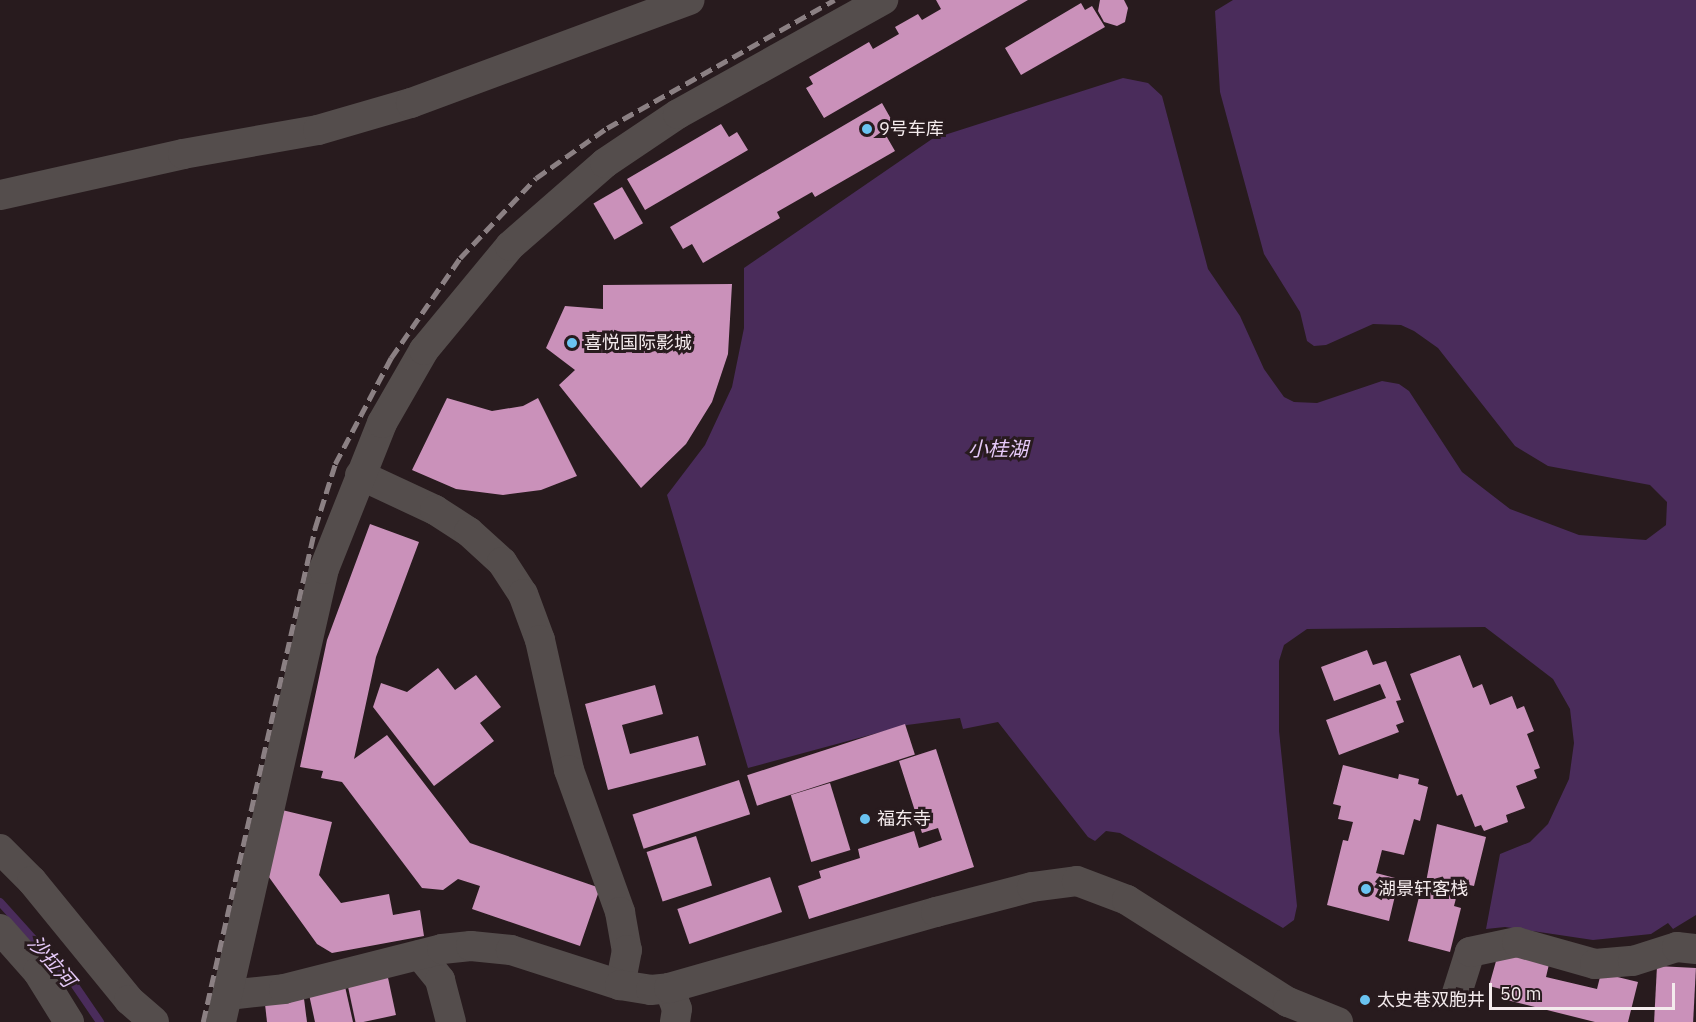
<!DOCTYPE html>
<html>
<head>
<meta charset="utf-8">
<style>
	body { margin:0 }
	#map { position:relative; width:1696px; height:1022px; overflow:hidden; background:#281b1e; font-family:"IBM Plex Sans","Noto Sans SC",sans-serif }
	div>[style] { position:absolute }
	.water>* { inset:0; background:#4a2c5b }
	.stream>* { height:8px; margin:-4px; padding:0 4px; transform-origin:4px; border-radius:4px; background:#4a2c5b }
	.building>* { inset:0; background:#ca91ba; transform-origin:0 0 }
	.minor>* { height:30px; margin:-15px; padding:0 15px; transform-origin:15px; border-radius:15px; background:#544d4c }
	.rail>* { height:4.5px; margin-top:-2.25px; transform-origin:0; background:repeating-linear-gradient(90deg,#8b8083 0 12px,transparent 0 18px) }
	.dots>* { width:16px; height:16px; translate:-50% -50%; box-sizing:border-box; border:3px solid #281b1e; border-radius:50% }
	span { translate:-50% -50%; white-space:nowrap; text-align:center; line-height:1.15; -webkit-text-stroke:6px #281b1e; paint-order:stroke }
	.poi-label { font-size:18px; color:#f4ebed }
	.left { translate:0 -50%; text-align:left }
	.water-label { font-size:20px; color:#e6caf9; font-style:italic }
	.scale { position:absolute; left:1489px; top:983px; width:186px; height:27px; box-sizing:border-box; border:3px solid #f4ebed; border-top:0; padding-left:8px; font-size:18px; line-height:21px; white-space:nowrap; color:#f4ebed; -webkit-text-stroke:4px #281b1e; paint-order:stroke }
</style>
</head>
<body>
<div id="map">
	<div class="water">
		<i style="clip-path:polygon(1233px 0,1696px 0,1696px 915px,1673px 929px,1668px 923px,1651px 934px,1593px 940px,1505px 927px,1486px 929px,1500px 854px,1530px 842px,1548px 824px,1569px 779px,1574px 743px,1570px 709px,1553px 679px,1485px 627px,1307px 629px,1284px 645px,1279px 661px,1279px 731px,1297px 906px,1294px 920px,1283px 928px,1120px 833px,1106px 831px,1095px 841px,1088px 837px,998px 722px,963px 729px,960px 718px,907px 725px,748px 768px,667px 495px,705px 445px,732px 387px,744px 328px,744px 268px,932px 139px,1123px 78px,1148px 83px,1162px 96px,1208px 269px,1240px 316px,1264px 369px,1284px 397px,1294px 402px,1317px 403px,1382px 381px,1399px 384px,1409px 391px,1462px 472px,1510px 509px,1579px 535px,1646px 540px,1666px 525px,1667px 502px,1650px 485px,1548px 466px,1515px 446px,1438px 348px,1414px 331px,1401px 325px,1373px 324px,1326px 345px,1314px 346px,1307px 341px,1300px 312px,1264px 254px,1220px 92px,1215px 11px)"></i>
	</div>
	<div class="stream">
		<i style="left:0;top:902px;width:110px;rotate:47.9deg"></i>
		<i style="left:74px;top:984px;width:46px;rotate:55.6deg"></i>
	</div>
	<div class="building">
		<i style="clip-path:polygon(936px 0,1028px 0,824px 118px,806px 88px,813px 84px,809px 77px,869px 42px,873px 49px,899px 34px,895px 27px,918px 14px,922px 20px,941px 9px)"></i>
		<i style="clip-path:polygon(1100px 0,1124px 0,1128px 8px,1125px 22px,1117px 26px,1104px 22px,1098px 11px)"></i>
		<i style="clip-path:polygon(1081px 3px,1085px 10px,1092px 6px,1105px 27px,1021px 75px,1005px 48px)"></i>
		<i style="clip-path:polygon(882px 103px,895px 126px,884px 132px,895px 151px,815px 197px,812px 192px,777px 212px,780px 218px,703px 263px,692px 244px,683px 249px,670px 227px)"></i>
		<i style="clip-path:polygon(721px 124px,729px 137px,737px 132px,748px 150px,645px 210px,627px 179px)"></i>
		<i style="left:622px;top:187px;width:42px;height:33px;rotate:60deg"></i>
		<i style="clip-path:polygon(732px 284px,728px 354px,712px 402px,686px 444px,641px 488px,559px 385px,575px 370px,546px 348px,565px 306px,603px 309px,603px 285px)"></i>
		<i style="clip-path:polygon(447px 398px,492px 411px,523px 406px,538px 398px,577px 476px,541px 490px,503px 495px,456px 489px,412px 470px)"></i>
		<i style="clip-path:polygon(370px 524px,419px 542px,376px 657px,354px 759px,387px 735px,470px 843px,600px 888px,580px 946px,472px 909px,480px 886px,458px 879px,443px 890px,422px 888px,342px 782px,321px 778px,323px 771px,300px 767px,327px 640px)"></i>
		<i style="clip-path:polygon(1367px 650px,1373px 665px,1386px 661px,1401px 700px,1396px 701px,1404px 722px,1396px 725px,1399px 732px,1339px 755px,1326px 720px,1386px 698px,1380px 684px,1334px 701px,1321px 667px)"></i>
		<i style="clip-path:polygon(1460px 655px,1473px 688px,1482px 684px,1490px 705px,1512px 696px,1517px 709px,1524px 706px,1534px 731px,1527px 734px,1540px 768px,1534px 770px,1537px 778px,1516px 786px,1525px 808px,1506px 815px,1508px 822px,1484px 831px,1481px 825px,1475px 827px,1462px 794px,1457px 796px,1410px 674px)"></i>
		<i style="clip-path:polygon(438px 668px,455px 690px,476px 675px,501px 707px,480px 723px,494px 741px,434px 786px,373px 707px,381px 683px,407px 692px)"></i>
		<i style="clip-path:polygon(655px 685px,663px 714px,622px 725px,630px 754px,698px 736px,706px 765px,608px 790px,585px 704px)"></i>
		<i style="left:905px;top:724px;width:32px;height:166px;rotate:72deg"></i>
		<i style="clip-path:polygon(936px 749px,974px 867px,809px 919px,798px 886px,821px 878px,819px 871px,860px 858px,858px 849px,914px 831px,919px 848px,942px 840px,938px 828px,922px 833px,899px 761px)"></i>
		<i style="clip-path:polygon(1343px 765px,1398px 779px,1399px 774px,1419px 779px,1418px 784px,1428px 787px,1420px 821px,1414px 819px,1404px 855px,1382px 850px,1376px 873px,1399px 879px,1389px 921px,1327px 905px,1343px 840px,1348px 841px,1353px 822px,1338px 819px,1341px 806px,1333px 804px)"></i>
		<i style="left:739px;top:780px;width:36px;height:112px;rotate:72deg"></i>
		<i style="left:830px;top:783px;width:70px;height:41px;rotate:73deg"></i>
		<i style="clip-path:polygon(282px 810px,332px 822px,319px 875px,341px 903px,389px 894px,393px 915px,420px 910px,424px 936px,332px 953px,317px 944px,266px 873px)"></i>
		<i style="clip-path:polygon(1437px 824px,1486px 837px,1474px 886px,1460px 883px,1454px 906px,1461px 908px,1450px 952px,1408px 941px,1419px 897px,1423px 898px)"></i>
		<i style="left:696px;top:836px;width:52px;height:52px;rotate:72deg"></i>
		<i style="left:770px;top:877px;width:37px;height:98px;rotate:71deg"></i>
		<i style="clip-path:polygon(1515px 951px,1550px 960px,1546px 977px,1597px 989px,1601px 973px,1638px 982px,1628px 1022px,1595px 1022px,1503px 999px,1505px 990px,1489px 986px,1498px 954px,1513px 958px)"></i>
		<i style="left:1657px;top:966px;width:39px;height:56px;rotate:3deg"></i>
		<i style="left:387px;top:973px;width:43px;height:41px;rotate:78deg"></i>
		<i style="clip-path:polygon(344px 982px,353px 1022px,315px 1022px,308px 990px)"></i>
		<i style="clip-path:polygon(303px 991px,307px 1022px,267px 1022px,264px 995px)"></i>
	</div>
	<div class="minor">
		<i style="left:0;top:195px;width:188px;rotate:-12.6deg"></i>
		<i style="left:183px;top:154px;width:137px;rotate:-10.1deg"></i>
		<i style="left:318px;top:130px;width:97px;rotate:-16.2deg"></i>
		<i style="left:411px;top:103px;width:297px;rotate:-20.3deg"></i>
		<i style="left:360px;top:475px;width:83px;rotate:25deg"></i>
		<i style="left:435px;top:510px;width:40px;rotate:32.9deg"></i>
		<i style="left:469px;top:532px;width:45px;rotate:42.3deg"></i>
		<i style="left:502px;top:562px;width:38px;rotate:57deg"></i>
		<i style="left:523px;top:594px;width:49px;rotate:69.7deg"></i>
		<i style="left:540px;top:640px;width:133px;rotate:77.4deg"></i>
		<i style="left:569px;top:770px;width:151px;rotate:70.2deg"></i>
		<i style="left:620px;top:912px;width:39px;rotate:80deg"></i>
		<i style="left:627px;top:950px;width:36px;rotate:101deg"></i>
		<i style="left:0;top:849px;width:45px;rotate:45deg"></i>
		<i style="left:32px;top:881px;width:154px;rotate:50.8deg"></i>
		<i style="left:129px;top:1000px;width:33px;rotate:41deg"></i>
		<i style="left:0;top:929px;width:57px;rotate:48.5deg"></i>
		<i style="left:38px;top:972px;width:59px;rotate:58.2deg"></i>
		<i style="left:420px;top:955px;width:32px;rotate:51deg"></i>
		<i style="left:440px;top:980px;width:43px;rotate:75.3deg"></i>
		<i style="left:669px;top:988px;width:22px;rotate:69deg"></i>
		<i style="left:677px;top:1009px;width:13px;rotate:99deg"></i>
		<i style="left:1457px;top:993px;width:43px;rotate:-72.4deg"></i>
		<i style="left:1470px;top:952px;width:48px;rotate:-12deg"></i>
		<i style="left:1517px;top:942px;width:81px;rotate:15.8deg"></i>
		<i style="left:1595px;top:964px;width:38px;rotate:-5deg"></i>
		<i style="left:1633px;top:961px;width:46px;rotate:-17.7deg"></i>
		<i style="left:1677px;top:947px;width:19px;rotate:6deg"></i>
		<i style="left:228px;top:995px;width:56px;rotate:-6.1deg"></i>
		<i style="left:284px;top:989px;width:163px;rotate:-14.2deg"></i>
		<i style="left:442px;top:949px;width:29px;rotate:-6deg"></i>
		<i style="left:471px;top:946px;width:40px;rotate:5.7deg"></i>
		<i style="left:511px;top:950px;width:114px;rotate:17.8deg"></i>
		<i style="left:620px;top:985px;width:31px;rotate:9deg"></i>
		<i style="left:651px;top:990px;width:18px;rotate:-6deg"></i>
		<i style="left:669px;top:988px;width:278px;rotate:-15.9deg"></i>
		<i style="left:936px;top:912px;width:99px;rotate:-14.6deg"></i>
		<i style="left:1032px;top:887px;width:45px;rotate:-7.6deg"></i>
		<i style="left:1077px;top:881px;width:53px;rotate:20.8deg"></i>
		<i style="left:1127px;top:900px;width:191px;rotate:32.4deg"></i>
		<i style="left:1288px;top:1002px;width:54px;rotate:21.8deg"></i>
		<i style="left:221px;top:1022px;width:465px;rotate:-77.2deg"></i>
		<i style="left:324px;top:569px;width:157px;rotate:-68.3deg"></i>
		<i style="left:382px;top:423px;width:84px;rotate:-60.1deg"></i>
		<i style="left:424px;top:350px;width:135px;rotate:-50.4deg"></i>
		<i style="left:510px;top:246px;width:126px;rotate:-41.1deg"></i>
		<i style="left:605px;top:163px;width:88px;rotate:-33.9deg"></i>
		<i style="left:678px;top:114px;width:235px;rotate:-29.1deg"></i>
	</div>
	<div class="rail">
		<i style="left:203px;top:1022px;width:507px;rotate:-77.23deg"></i>
		<i style="left:315px;top:528px;width:67px;rotate:-72.6deg"></i>
		<i style="left:335px;top:464px;width:120px;rotate:-62.2deg"></i>
		<i style="left:391px;top:358px;width:121px;rotate:-55.4deg"></i>
		<i style="left:460px;top:258px;width:110px;rotate:-46.5deg"></i>
		<i style="left:536px;top:178px;width:87px;rotate:-35.2deg"></i>
		<i style="left:607px;top:128px;width:261px;rotate:-29.4deg"></i>
	</div>
	<div class="dots">
		<i style="left:867px;top:129px;background:#6ac3f1"></i>
		<i style="left:572px;top:343px;background:#6ac3f1"></i>
		<i style="left:865px;top:819px;background:#6ac3f1"></i>
		<i style="left:1366px;top:889px;background:#6ac3f1"></i>
		<i style="left:1365px;top:1000px;background:#6ac3f1"></i>
	</div>
	<div class="poi-label">
		<span class="left" style="left:879px;top:129px">9号车库</span>
		<span class="left" style="left:584px;top:343px">喜悦国际影城</span>
		<span class="left" style="left:877px;top:819px">福东寺</span>
		<span class="left" style="left:1378px;top:889px">湖景轩客栈</span>
		<span class="left" style="left:1377px;top:1000px">太史巷双胞井</span>
	</div>
	<div class="water-label">
		<span style="left:998px;top:448px">小桂湖</span>
		<span style="left:52px;top:961px;rotate:49deg">沙拉河</span>
	</div>
	<div class="scale">50 m</div>
</div>
</body>
</html>
